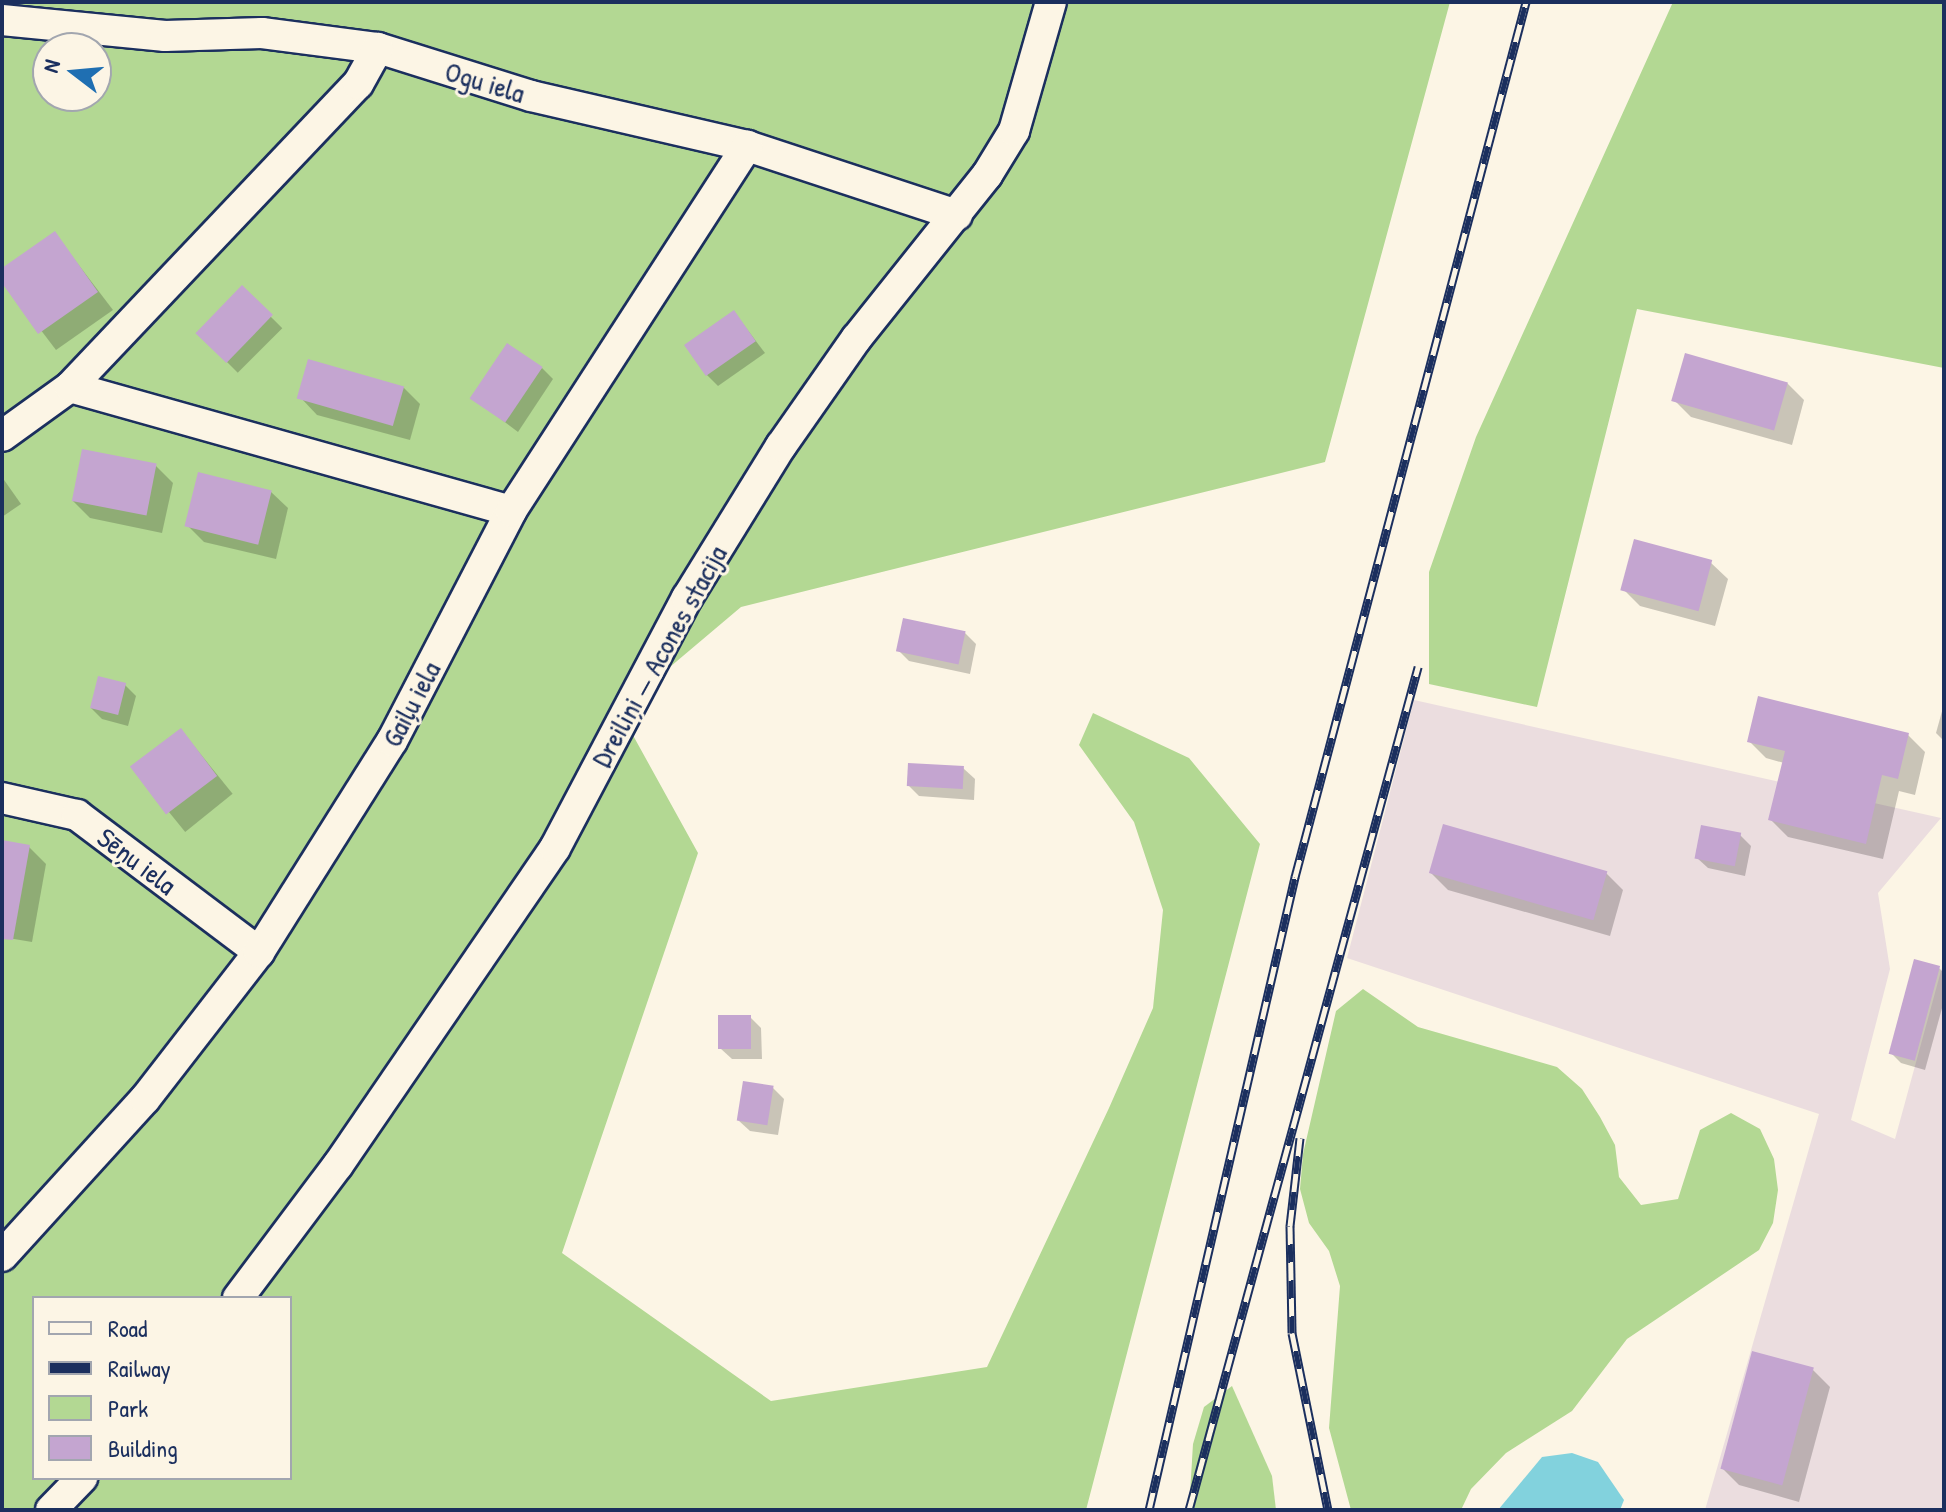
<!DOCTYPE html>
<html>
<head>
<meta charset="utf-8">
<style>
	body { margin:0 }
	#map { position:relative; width:1946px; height:1512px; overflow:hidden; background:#fcf5e5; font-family:"Patrick Hand",sans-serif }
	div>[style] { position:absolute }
	.built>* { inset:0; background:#ebdddf }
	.green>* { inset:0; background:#b3d893 }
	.water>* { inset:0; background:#82d2dd }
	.shadow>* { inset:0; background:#0003; transform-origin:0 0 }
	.building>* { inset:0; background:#c4a5d0; transform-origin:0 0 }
	.roads { filter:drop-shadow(2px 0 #1b2f5e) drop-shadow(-2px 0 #1b2f5e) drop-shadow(0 2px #1b2f5e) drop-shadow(0 -2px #1b2f5e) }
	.minor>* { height:30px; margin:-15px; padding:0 15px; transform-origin:15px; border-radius:15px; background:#fcf5e5 }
	.rail>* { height:9px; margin-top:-4.5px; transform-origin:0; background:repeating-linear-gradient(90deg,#fcf5e5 0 18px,#1b2f5e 0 36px); box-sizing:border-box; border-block:2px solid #1b2f5e }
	span { translate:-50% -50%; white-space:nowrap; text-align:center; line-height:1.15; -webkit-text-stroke:6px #fcf5e5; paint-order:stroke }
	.street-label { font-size:28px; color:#1b2f5e }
	.frame { position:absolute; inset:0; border:4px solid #1b2f5e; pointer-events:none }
	.legend { position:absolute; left:32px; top:1296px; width:260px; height:184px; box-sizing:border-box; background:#fcf5e5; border:2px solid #a2a6af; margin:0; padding:10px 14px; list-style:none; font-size:24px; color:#1b2f5e }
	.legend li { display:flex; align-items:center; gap:16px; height:40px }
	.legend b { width:40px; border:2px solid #a2a6af }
	.north { position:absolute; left:32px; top:32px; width:80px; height:80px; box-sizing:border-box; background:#fcf5e5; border:2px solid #a2a6af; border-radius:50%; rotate:286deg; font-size:22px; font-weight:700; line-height:32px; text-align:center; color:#1b2f5e }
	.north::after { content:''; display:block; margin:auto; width:28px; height:36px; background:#1f6fb2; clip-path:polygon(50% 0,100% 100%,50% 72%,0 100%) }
</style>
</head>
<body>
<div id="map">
	<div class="built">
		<i style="clip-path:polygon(1414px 700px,1941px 818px,1878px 893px,1890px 969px,1851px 1120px,1895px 1139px,1944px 960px,1944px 1510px,1705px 1510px,1819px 1114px,1347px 958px)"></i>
	</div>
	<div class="green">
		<i style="clip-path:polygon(evenodd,2px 2px,1450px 2px,1325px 462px,741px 607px,619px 710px,698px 853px,562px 1253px,771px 1401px,987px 1367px,1109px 1108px,1153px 1008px,1163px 910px,1134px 822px,1079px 745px,1093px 713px,1189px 758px,1260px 844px,1086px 1510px,2px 1510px,2px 2px,48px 48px,96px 48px,96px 96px,48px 96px,48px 48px,2px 2px,34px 1298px,290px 1298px,290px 1478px,34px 1478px,34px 1298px)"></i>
		<i style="clip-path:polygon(1673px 2px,1944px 2px,1944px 368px,1637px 309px,1537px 707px,1429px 684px,1429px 572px,1476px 437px)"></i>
		<i style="clip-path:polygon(1363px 989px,1418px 1027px,1557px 1067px,1582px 1089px,1600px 1117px,1615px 1145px,1619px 1177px,1641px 1205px,1678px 1199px,1700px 1130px,1731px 1113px,1760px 1129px,1774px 1159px,1778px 1190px,1773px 1223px,1759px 1250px,1627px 1339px,1572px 1411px,1506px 1453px,1471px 1489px,1461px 1510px,1351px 1510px,1329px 1428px,1340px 1286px,1329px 1251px,1309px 1223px,1300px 1189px,1303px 1154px,1336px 1011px)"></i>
		<i style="clip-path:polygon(1232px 1386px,1272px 1476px,1276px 1510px,1189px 1510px,1193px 1444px,1204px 1407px)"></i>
	</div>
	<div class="water">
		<i style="clip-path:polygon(1572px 1453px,1598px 1462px,1624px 1500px,1620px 1510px,1498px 1510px,1542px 1457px)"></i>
	</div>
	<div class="shadow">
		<i style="clip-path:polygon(55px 234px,113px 310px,56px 350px,2px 279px,2px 271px)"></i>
		<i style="left:242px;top:288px;width:57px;height:63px;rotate:45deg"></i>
		<i style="clip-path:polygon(734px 312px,765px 353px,718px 386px,707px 375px)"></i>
		<i style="clip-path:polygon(542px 368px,553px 379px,518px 432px,473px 398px)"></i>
		<i style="clip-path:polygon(1787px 383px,1804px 400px,1792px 445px,1691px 417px,1674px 400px)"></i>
		<i style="clip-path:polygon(403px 387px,420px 404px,410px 440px,317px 415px,300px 397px)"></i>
		<i style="clip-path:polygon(156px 466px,173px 483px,162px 533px,90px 518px,73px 501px)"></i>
		<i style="clip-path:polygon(2px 477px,21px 504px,2px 517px)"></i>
		<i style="clip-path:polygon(270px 491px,288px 508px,276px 559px,204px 542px,187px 525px)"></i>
		<i style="clip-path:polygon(1710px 562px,1728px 579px,1715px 626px,1640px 606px,1623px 589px)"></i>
		<i style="clip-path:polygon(965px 633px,976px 644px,970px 674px,909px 661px,898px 650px)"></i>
		<i style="clip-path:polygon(125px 685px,136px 696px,128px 726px,102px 719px,91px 708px)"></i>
		<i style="clip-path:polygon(1944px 704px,1944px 741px,1936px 733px)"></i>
		<i style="left:181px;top:730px;width:82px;height:61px;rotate:51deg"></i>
		<i style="clip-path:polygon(1908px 735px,1925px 752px,1915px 795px,1899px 791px,1883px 859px,1788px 837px,1771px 820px,1784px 763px,1766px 758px,1749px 741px)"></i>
		<i style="clip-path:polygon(963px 768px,975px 779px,974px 800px,919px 796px,908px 785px)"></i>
		<i style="clip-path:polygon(1740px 835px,1751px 846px,1745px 876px,1708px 868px,1696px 857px)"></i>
		<i style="clip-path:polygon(2px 842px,29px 847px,46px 864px,32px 942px,2px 937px)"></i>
		<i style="clip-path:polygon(1431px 873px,1606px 873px,1623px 890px,1610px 936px,1448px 890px)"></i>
		<i style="clip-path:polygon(1939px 968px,1944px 973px,1944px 1001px,1925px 1070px,1901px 1063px,1890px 1052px)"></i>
		<i style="clip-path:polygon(750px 1017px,761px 1028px,762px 1059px,732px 1059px,720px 1048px)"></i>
		<i style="clip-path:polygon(773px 1088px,784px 1099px,778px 1135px,750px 1131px,738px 1120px)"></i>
		<i style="clip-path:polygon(1813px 1370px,1830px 1387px,1799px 1502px,1739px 1485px,1722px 1468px)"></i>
	</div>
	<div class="building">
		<i style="clip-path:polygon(55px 231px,98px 292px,38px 334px,2px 283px,2px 268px)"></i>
		<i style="left:242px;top:285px;width:43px;height:67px;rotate:44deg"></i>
		<i style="left:734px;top:310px;width:38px;height:61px;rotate:55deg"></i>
		<i style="left:507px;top:343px;width:43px;height:67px;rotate:34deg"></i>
		<i style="left:1685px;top:353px;width:107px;height:50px;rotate:16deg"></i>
		<i style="left:308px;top:359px;width:100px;height:41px;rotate:16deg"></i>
		<i style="left:82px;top:449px;width:76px;height:53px;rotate:11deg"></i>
		<i style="left:198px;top:472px;width:76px;height:56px;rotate:14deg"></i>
		<i style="left:1634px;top:539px;width:81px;height:53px;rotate:15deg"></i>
		<i style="left:903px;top:618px;width:64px;height:34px;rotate:12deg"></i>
		<i style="left:98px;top:676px;width:29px;height:33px;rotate:14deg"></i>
		<i style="clip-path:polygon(1758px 696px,1909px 733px,1898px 779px,1882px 775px,1866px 844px,1768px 820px,1785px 751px,1747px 742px)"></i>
		<i style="left:181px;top:728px;width:60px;height:64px;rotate:53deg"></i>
		<i style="left:908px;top:763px;width:56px;height:23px;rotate:3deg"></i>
		<i style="left:1443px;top:824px;width:171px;height:51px;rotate:16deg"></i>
		<i style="left:1701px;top:825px;width:41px;height:34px;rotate:11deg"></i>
		<i style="clip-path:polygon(2px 840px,30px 845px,13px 940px,2px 939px)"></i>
		<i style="left:1914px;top:959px;width:27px;height:98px;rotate:15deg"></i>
		<i style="left:718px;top:1015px;width:33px;height:34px"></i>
		<i style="left:743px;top:1081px;width:31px;height:40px;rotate:9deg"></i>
		<i style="left:1752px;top:1351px;width:64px;height:122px;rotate:15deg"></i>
	</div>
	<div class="roads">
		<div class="minor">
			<i style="left:2px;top:20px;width:164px;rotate:5.6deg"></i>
			<i style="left:165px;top:36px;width:97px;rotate:-1.8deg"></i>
			<i style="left:262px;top:33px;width:117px;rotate:7.4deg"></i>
			<i style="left:378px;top:48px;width:160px;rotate:17.4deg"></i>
			<i style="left:531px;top:96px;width:222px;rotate:13deg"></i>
			<i style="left:747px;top:146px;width:221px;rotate:18.2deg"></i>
			<i style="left:70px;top:387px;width:458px;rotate:15.7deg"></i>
			<i style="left:2px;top:436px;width:84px;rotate:-35.8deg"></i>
			<i style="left:70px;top:387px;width:418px;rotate:-46.5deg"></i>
			<i style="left:358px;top:84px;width:41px;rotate:-60.9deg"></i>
			<i style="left:2px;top:798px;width:77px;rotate:12.8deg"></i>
			<i style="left:77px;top:815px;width:228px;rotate:37deg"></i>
			<i style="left:2px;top:1256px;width:212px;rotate:-47.7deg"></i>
			<i style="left:145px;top:1099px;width:186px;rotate:-52.2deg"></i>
			<i style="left:259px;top:952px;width:249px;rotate:-57.8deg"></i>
			<i style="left:392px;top:741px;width:259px;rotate:-62.6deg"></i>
			<i style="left:511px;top:511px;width:435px;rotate:-57.1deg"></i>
			<i style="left:238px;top:1298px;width:166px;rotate:-53.1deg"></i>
			<i style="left:338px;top:1165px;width:384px;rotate:-55.6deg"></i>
			<i style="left:555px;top:848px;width:283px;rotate:-62.2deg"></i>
			<i style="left:687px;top:598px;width:179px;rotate:-58.3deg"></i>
			<i style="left:781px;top:446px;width:131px;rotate:-55deg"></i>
			<i style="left:856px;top:339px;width:210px;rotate:-51.4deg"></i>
			<i style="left:987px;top:175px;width:52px;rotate:-58.5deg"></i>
			<i style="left:1014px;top:131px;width:134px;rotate:-74deg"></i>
			<i style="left:51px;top:1510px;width:45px;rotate:-45.9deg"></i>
		</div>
	</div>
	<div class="rail">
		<i style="left:1300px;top:1138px;width:89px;rotate:96.5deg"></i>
		<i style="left:1290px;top:1226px;width:107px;rotate:88.9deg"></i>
		<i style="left:1292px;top:1333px;width:181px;rotate:78.5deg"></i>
		<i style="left:1149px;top:1510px;width:650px;rotate:-77.01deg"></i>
		<i style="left:1295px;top:877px;width:905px;rotate:-75.21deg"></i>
		<i style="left:1189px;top:1510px;width:874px;rotate:-74.8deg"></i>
	</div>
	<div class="street-label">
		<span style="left:485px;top:82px;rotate:17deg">Ogu iela</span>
		<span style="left:659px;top:656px;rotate:-61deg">Dreiliņi — Acones stacija</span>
		<span style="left:411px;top:704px;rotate:-62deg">Gaiļu iela</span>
		<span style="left:137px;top:861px;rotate:37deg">Sēņu iela</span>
	</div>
	<div class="frame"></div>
	<ul class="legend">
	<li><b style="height:10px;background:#fcf5e5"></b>Road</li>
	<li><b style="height:10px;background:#1b2f5e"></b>Railway</li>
	<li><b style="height:22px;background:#b3d893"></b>Park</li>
	<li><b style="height:22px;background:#c4a5d0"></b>Building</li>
	</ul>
	<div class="north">N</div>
</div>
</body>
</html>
